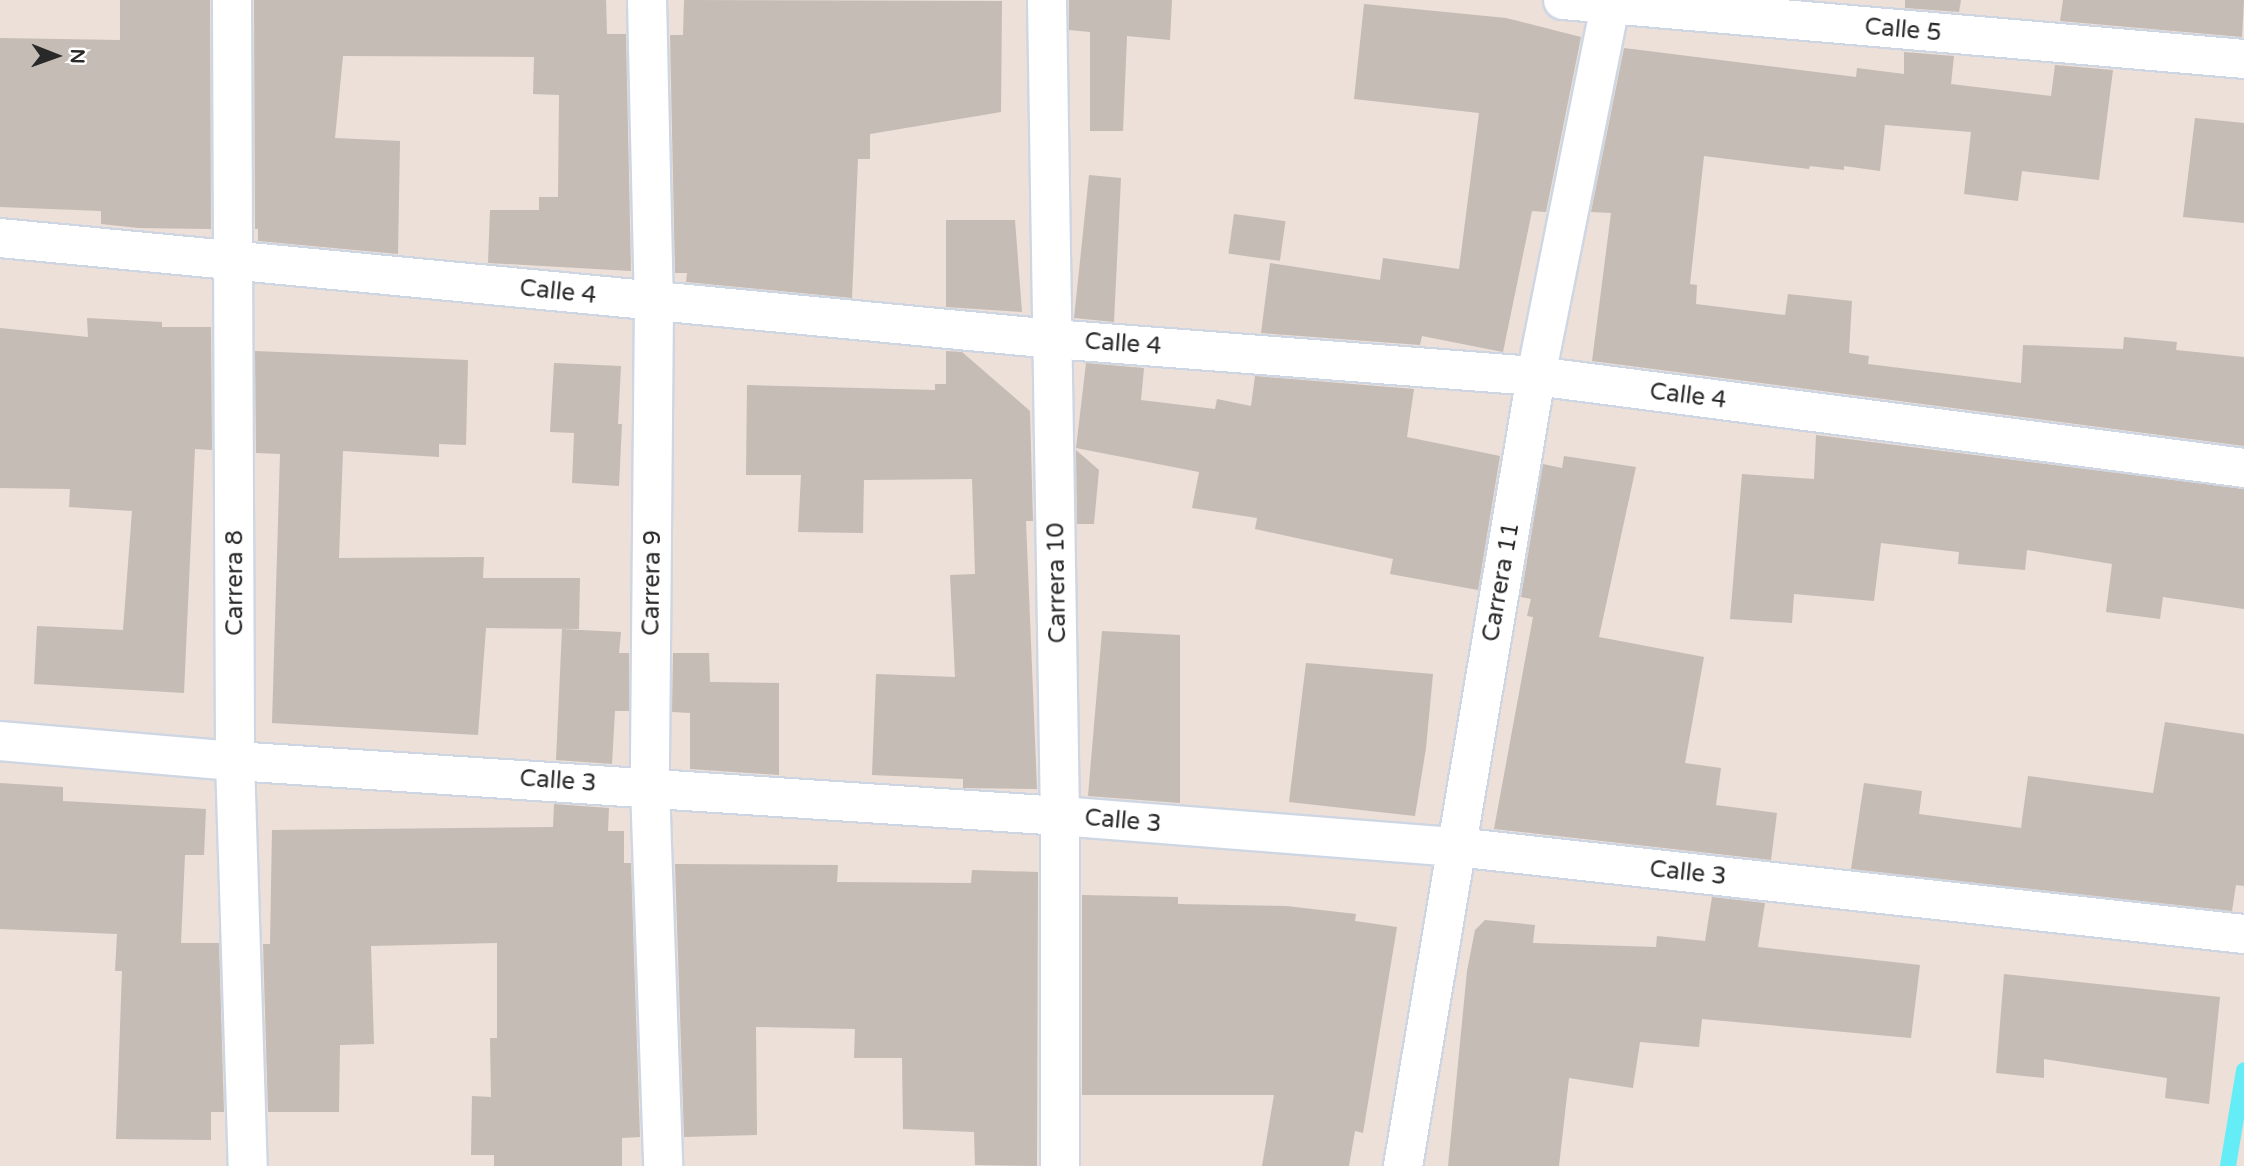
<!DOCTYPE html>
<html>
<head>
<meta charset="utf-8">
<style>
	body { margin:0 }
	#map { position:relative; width:2244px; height:1166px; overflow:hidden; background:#ece0d9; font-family:"Varela Round",sans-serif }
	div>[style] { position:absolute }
	.stream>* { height:16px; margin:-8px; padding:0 8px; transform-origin:8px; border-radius:8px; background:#64edf6 }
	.building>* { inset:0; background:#c4bcb5; transform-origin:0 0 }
	.roads { filter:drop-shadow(2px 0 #ced6e3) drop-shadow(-2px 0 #ced6e3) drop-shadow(0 2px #ced6e3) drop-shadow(0 -2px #ced6e3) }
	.street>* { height:38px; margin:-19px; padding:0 19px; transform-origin:19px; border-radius:19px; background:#fff }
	span { translate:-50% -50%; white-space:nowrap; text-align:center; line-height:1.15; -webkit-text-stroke:5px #fff; paint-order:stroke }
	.street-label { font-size:24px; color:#292929 }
	.north { position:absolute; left:21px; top:21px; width:70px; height:70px; -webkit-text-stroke:5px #fff; paint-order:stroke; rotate:91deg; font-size:19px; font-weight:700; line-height:28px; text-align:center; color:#292929 }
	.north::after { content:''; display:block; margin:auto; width:24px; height:32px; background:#292929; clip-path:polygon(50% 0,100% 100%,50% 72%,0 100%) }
</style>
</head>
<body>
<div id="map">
	<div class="stream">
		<i style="left:2228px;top:1166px;width:97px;rotate:-80.5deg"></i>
	</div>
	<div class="building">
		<i style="clip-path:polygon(120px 0,210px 0,211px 229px,139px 228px,101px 224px,101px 211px,0 207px,0 38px,120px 40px)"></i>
		<i style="clip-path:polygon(254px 0,606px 0,607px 34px,626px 34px,631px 271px,488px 263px,490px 210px,539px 210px,539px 197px,558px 197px,559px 95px,533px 94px,534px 57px,343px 56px,335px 138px,400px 141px,398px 254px,258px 241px,258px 229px,255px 229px)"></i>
		<i style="clip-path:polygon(684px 0,1002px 1px,1001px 112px,870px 134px,870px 159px,858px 159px,852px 298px,686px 282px,687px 273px,675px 273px,670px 35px,683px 35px)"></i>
		<i style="clip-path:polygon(1069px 0,1172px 0,1170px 40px,1127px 36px,1123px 131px,1090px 131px,1090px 32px,1069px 30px)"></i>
		<i style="clip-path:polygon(1905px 0,1961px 0,1959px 12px,1905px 8px)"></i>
		<i style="clip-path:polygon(2063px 0,2244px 0,2242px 37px,2060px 21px)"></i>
		<i style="clip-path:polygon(1364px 4px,1506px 18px,1581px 37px,1546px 212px,1532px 211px,1503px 352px,1422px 336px,1420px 345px,1261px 333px,1270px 263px,1380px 280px,1383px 258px,1459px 269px,1479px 113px,1354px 99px)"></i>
		<i style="clip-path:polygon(1624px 48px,1856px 77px,1857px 68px,1904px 74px,1904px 52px,1954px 56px,1951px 84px,2051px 96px,2055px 65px,2113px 70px,2099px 180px,2022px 171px,2018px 201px,1964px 194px,1971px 132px,1885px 125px,1880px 171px,1844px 166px,1844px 170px,1810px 166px,1809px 169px,1704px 156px,1690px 284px,1697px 285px,1696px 304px,1785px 315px,1788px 294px,1852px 301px,1849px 353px,1869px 356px,1868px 364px,2021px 383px,2023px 345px,2123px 349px,2124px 337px,2177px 342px,2176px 350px,2244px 357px,2244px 446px,1592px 361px,1611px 213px,1591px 212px)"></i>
		<i style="clip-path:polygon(2195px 118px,2244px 123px,2244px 223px,2183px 217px)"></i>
		<i style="clip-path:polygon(1089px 175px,1121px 178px,1114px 322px,1074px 318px)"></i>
		<i style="left:1234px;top:214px;width:52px;height:40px;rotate:8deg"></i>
		<i style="clip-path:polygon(946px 220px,1015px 220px,1022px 312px,946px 307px)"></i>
		<i style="clip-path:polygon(87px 318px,162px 322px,162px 327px,211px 327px,212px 450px,195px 449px,184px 693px,34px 684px,37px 626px,123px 630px,132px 511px,69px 507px,70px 489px,0 488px,0 328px,88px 337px)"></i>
		<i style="clip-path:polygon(255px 351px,468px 360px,466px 445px,439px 444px,439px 457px,343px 451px,339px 558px,484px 557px,483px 578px,580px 578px,579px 629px,486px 628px,478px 735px,272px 723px,280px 454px,256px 453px)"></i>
		<i style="clip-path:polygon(946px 351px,962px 352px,1030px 411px,1033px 521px,1026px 521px,1037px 789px,963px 788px,963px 779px,872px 775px,876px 674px,955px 677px,950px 575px,975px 574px,972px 479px,864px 480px,863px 533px,798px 532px,801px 475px,746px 475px,747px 385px,935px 390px,935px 384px,946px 384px)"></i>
		<i style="clip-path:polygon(554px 363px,621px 366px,618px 424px,622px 424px,619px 486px,572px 483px,574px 433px,550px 432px)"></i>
		<i style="clip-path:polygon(1086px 363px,1144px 368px,1141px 400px,1215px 409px,1217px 399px,1251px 406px,1255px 376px,1414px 389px,1407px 437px,1500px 456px,1478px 590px,1390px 574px,1393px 559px,1255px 529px,1257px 518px,1192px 508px,1199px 472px,1076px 448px)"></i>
		<i style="clip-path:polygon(1816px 435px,2244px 489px,2244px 609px,2163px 597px,2160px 619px,2106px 612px,2112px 564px,2027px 550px,2025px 570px,1958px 564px,1959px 552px,1881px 543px,1874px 601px,1794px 594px,1792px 623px,1730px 619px,1742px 474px,1814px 479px)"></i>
		<i style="clip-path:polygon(1076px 450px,1099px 470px,1094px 524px,1077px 524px)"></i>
		<i style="clip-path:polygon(1564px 456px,1636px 467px,1599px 637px,1704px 657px,1685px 763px,1721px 768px,1716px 805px,1777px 813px,1771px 860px,1494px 829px,1533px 617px,1527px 616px,1531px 599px,1521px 597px,1543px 464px,1562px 468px)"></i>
		<i style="clip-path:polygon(562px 629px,621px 632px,619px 653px,629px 653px,629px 711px,615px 711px,612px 764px,556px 760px)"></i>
		<i style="clip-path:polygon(1102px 631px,1180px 635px,1180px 803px,1088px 796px)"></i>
		<i style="clip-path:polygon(673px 653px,709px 653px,710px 682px,779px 683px,779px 775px,690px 769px,690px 713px,672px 712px)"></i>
		<i style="clip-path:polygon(1306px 663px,1433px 674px,1426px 748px,1415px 816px,1289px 802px)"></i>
		<i style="clip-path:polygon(2165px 722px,2244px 734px,2244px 886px,2236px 885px,2232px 911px,1851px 869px,1864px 783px,1922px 791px,1919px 814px,2021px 828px,2028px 776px,2153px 793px)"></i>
		<i style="clip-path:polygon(0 783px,63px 787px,63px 801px,206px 809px,204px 855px,185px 855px,181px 943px,219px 943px,224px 1112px,211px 1112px,211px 1140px,116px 1139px,122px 971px,115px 971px,117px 934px,0 929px)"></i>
		<i style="clip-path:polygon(554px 804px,609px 808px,608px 831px,624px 831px,624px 863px,631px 863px,640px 1137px,622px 1138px,622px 1166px,494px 1166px,494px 1155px,471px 1155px,472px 1096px,491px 1097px,490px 1038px,497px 1038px,497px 943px,371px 946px,374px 1044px,340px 1045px,339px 1112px,268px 1112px,263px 944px,270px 944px,272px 830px,553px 827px)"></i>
		<i style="clip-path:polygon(675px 864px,838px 865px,837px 882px,971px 883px,972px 870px,1038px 872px,1037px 1166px,975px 1165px,974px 1132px,903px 1129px,902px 1058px,854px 1058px,855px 1029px,756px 1027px,757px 1135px,684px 1137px)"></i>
		<i style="clip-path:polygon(1082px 895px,1178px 897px,1178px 904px,1286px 906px,1356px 914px,1355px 921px,1397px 927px,1363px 1133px,1355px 1131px,1349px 1166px,1262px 1166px,1274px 1095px,1082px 1095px)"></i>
		<i style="clip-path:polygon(1712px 897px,1765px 903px,1758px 947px,1920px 965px,1911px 1038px,1702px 1019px,1699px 1047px,1640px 1042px,1633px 1088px,1569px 1078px,1559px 1166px,1448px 1166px,1467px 971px,1475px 930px,1485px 920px,1535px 925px,1533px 943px,1656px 947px,1657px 936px,1705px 941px)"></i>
		<i style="clip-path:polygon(2004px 974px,2220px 997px,2209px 1104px,2165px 1098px,2167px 1078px,2044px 1059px,2044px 1078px,1996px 1073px)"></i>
	</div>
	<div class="roads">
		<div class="street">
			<i style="left:232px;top:0;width:761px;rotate:89.77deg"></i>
			<i style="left:235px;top:761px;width:405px;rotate:88.2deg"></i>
			<i style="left:647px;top:0;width:302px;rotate:88.7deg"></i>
			<i style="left:654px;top:302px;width:485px;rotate:90.5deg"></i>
			<i style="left:650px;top:787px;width:379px;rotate:88deg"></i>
			<i style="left:1047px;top:0;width:816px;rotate:89.09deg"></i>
			<i style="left:1060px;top:816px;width:350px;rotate:90deg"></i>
			<i style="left:1563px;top:0;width:684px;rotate:4.95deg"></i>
			<i style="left:0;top:238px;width:1058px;rotate:5.48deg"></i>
			<i style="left:1053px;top:339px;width:484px;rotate:4.4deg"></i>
			<i style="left:1536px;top:376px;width:714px;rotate:7.4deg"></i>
			<i style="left:0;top:741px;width:236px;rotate:4.9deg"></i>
			<i style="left:235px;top:761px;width:827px;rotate:3.81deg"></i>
			<i style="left:1060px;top:816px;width:397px;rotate:4.5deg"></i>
			<i style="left:1456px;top:847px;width:793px;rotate:6.3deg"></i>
			<i style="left:1403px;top:1166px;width:801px;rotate:-80.44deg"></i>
			<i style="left:1536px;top:376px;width:383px;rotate:-78.7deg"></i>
		</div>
	</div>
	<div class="street-label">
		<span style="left:1903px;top:30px;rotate:5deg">Calle 5</span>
		<span style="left:558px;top:292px;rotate:6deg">Calle 4</span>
		<span style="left:1123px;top:344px;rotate:4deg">Calle 4</span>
		<span style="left:1688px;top:396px;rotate:7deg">Calle 4</span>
		<span style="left:1501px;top:582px;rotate:-80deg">Carrera 11</span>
		<span style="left:235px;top:583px;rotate:-90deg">Carrera 8</span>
		<span style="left:652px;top:583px;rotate:-89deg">Carrera 9</span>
		<span style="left:1057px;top:583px;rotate:-91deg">Carrera 10</span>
		<span style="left:558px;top:781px;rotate:4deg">Calle 3</span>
		<span style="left:1123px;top:821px;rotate:5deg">Calle 3</span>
		<span style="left:1688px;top:873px;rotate:6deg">Calle 3</span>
	</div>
	<div class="north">N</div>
</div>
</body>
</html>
